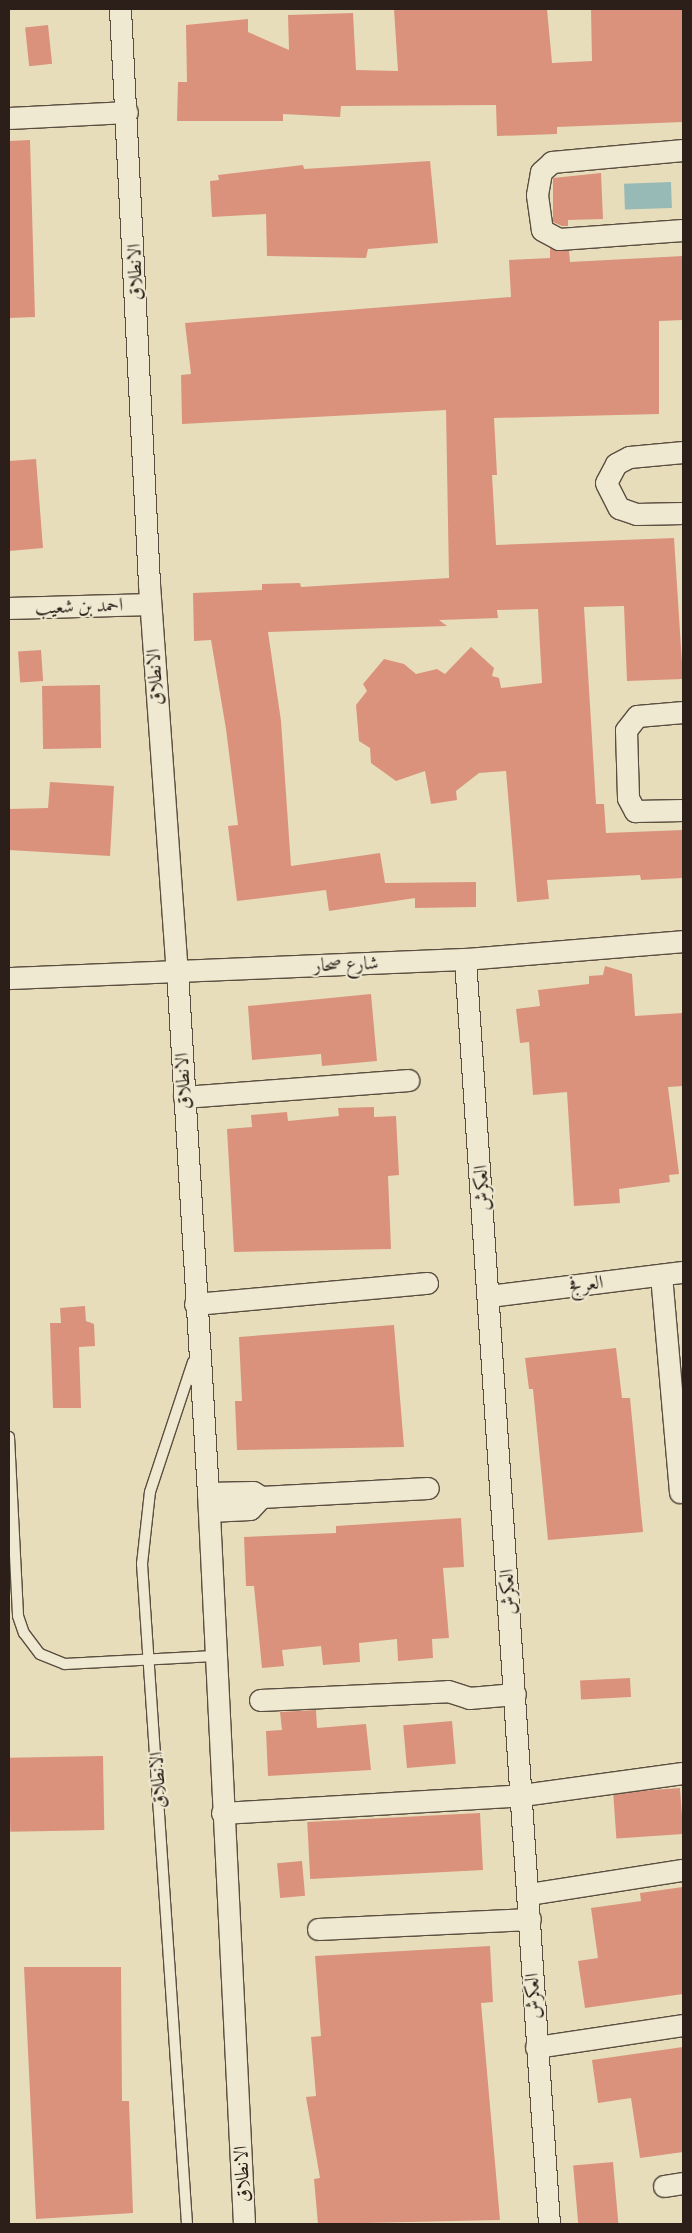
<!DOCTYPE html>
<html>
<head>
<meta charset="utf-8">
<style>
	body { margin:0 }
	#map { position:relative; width:692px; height:2233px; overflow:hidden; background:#e7ddba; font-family:"IM FELL Great Primer",Amiri,serif }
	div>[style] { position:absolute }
	.water>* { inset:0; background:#98bab6; transform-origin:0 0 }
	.building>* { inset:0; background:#da927c; transform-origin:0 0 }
	.roads { filter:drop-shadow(1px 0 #5b4e40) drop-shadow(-1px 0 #5b4e40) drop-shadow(0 1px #5b4e40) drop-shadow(0 -1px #5b4e40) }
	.service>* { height:10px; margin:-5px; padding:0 5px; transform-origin:5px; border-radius:5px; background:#efe9d2 }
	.minor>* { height:21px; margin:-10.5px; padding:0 10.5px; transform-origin:10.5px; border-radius:10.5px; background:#efe9d2 }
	span { translate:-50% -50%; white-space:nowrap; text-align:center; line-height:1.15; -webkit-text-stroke:4px #efe9d2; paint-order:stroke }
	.street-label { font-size:19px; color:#2c1e18 }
	.frame { position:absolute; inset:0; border:10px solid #2c1e18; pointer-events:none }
</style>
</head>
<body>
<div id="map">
	<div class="water">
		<i style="left:671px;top:182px;width:26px;height:47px;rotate:88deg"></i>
	</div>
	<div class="building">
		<i style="clip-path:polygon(394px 9px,547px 9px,552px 63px,592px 61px,591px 9px,683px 9px,683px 122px,557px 127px,557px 134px,497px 136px,496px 105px,341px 106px,340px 117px,283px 114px,283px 121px,177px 121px,178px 82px,187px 82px,186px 25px,248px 19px,248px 32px,289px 50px,288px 15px,353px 13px,356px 70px,398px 71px)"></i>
		<i style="left:48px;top:25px;width:39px;height:23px;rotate:84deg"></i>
		<i style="clip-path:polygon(30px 140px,35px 317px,9px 318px,9px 141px)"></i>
		<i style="clip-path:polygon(430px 161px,438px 243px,368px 249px,366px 258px,267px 256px,266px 214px,212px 217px,210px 181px,219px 180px,218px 175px,303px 165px,304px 169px)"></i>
		<i style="clip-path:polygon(601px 173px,603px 219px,568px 220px,568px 226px,562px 226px,553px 222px,553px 178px)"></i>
		<i style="clip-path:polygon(550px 248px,569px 251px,570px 262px,683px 256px,683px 320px,659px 321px,659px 414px,494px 418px,497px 475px,492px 475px,496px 545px,674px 538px,683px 679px,627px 681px,624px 606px,584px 607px,596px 804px,604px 804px,606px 833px,683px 830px,683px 878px,641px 880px,640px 875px,547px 880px,549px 899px,517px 902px,506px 771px,479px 773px,456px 791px,457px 800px,431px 804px,425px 771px,396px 781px,371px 763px,370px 748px,359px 741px,356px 705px,367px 691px,363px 684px,384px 659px,404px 664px,416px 674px,437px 669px,445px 674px,471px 647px,494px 668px,492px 676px,499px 678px,501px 688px,542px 683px,538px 609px,497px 610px,498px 618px,439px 620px,447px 626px,268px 632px,281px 721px,291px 866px,380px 853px,385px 883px,476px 882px,476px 907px,415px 908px,415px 898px,329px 911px,326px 890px,237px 901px,228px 826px,238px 825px,226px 729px,211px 640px,194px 641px,193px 593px,262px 590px,262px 584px,300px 583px,301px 587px,449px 578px,446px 410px,182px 424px,181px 375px,191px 374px,185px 323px,511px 297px,509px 260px,550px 258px)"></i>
		<i style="clip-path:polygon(36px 459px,43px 548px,9px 551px,9px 461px)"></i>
		<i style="left:41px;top:650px;width:31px;height:23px;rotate:86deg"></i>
		<i style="left:100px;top:685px;width:63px;height:58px;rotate:89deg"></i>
		<i style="clip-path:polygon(50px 782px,114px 786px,110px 856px,9px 850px,9px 809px,48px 808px)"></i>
		<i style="clip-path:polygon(605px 966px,632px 974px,635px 1016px,683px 1013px,683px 1086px,668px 1087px,679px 1174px,669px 1175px,670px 1182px,619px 1189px,620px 1203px,574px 1206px,567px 1092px,533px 1095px,529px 1042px,520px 1043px,516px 1009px,540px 1006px,538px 990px,589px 984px,589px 976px,603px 975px)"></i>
		<i style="clip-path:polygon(371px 994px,377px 1061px,322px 1066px,321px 1054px,252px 1060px,248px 1006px)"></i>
		<i style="clip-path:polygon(374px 1107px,374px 1117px,396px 1116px,399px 1175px,388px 1176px,391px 1249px,234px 1252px,227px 1129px,252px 1127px,251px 1115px,287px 1112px,288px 1121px,339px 1116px,338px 1108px)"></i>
		<i style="clip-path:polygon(85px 1306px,86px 1321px,94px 1324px,95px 1346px,79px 1347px,81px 1408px,53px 1408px,50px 1323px,61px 1323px,60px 1308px)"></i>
		<i style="clip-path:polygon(394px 1325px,404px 1447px,237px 1450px,235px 1401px,242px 1401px,239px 1337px)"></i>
		<i style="clip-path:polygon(616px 1348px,622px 1398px,630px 1398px,643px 1532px,548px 1540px,533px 1389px,529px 1389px,525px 1358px)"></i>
		<i style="clip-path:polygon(461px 1518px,464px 1567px,443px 1568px,449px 1638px,432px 1639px,433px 1658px,398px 1661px,397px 1639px,359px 1643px,360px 1662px,323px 1665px,321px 1646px,282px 1650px,284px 1666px,262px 1668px,254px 1586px,246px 1586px,244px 1537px,336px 1533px,336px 1526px)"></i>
		<i style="left:630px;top:1678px;width:19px;height:50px;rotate:87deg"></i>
		<i style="clip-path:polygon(316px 1710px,317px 1728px,366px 1724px,371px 1770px,268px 1776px,266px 1731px,282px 1730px,280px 1712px)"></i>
		<i style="left:452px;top:1721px;width:43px;height:49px;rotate:85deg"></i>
		<i style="left:103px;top:1756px;width:74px;height:94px;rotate:89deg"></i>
		<i style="left:680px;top:1788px;width:46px;height:67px;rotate:86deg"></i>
		<i style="left:480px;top:1813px;width:57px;height:173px;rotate:87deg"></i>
		<i style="left:302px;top:1861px;width:35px;height:25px;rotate:85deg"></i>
		<i style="clip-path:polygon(683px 1887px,683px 1994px,585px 2008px,578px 1961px,598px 1958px,591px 1908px,641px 1901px,640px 1893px)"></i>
		<i style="clip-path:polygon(490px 1946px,493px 2002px,481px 2003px,500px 2220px,318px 2224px,314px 2179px,320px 2178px,306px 2097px,316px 2096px,311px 2037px,321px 2036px,315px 1956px)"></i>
		<i style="clip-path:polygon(24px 1967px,121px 1967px,122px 2101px,129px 2101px,133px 2213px,36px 2219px)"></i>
		<i style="clip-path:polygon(683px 2047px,683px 2152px,640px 2158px,631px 2098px,598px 2103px,592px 2060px)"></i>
		<i style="left:613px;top:2162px;width:62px;height:40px;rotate:85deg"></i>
	</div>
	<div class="roads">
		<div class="service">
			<i style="left:9px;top:1437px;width:179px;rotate:87.1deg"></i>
			<i style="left:18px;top:1616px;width:18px;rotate:71deg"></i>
			<i style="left:24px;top:1633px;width:26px;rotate:53deg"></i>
			<i style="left:40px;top:1654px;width:27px;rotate:22deg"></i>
			<i style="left:65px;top:1664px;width:149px;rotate:-3.1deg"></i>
			<i style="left:187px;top:2224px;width:662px;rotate:-93.9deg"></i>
			<i style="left:142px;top:1564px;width:72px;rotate:-83.7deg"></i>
			<i style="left:150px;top:1492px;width:137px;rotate:-71.7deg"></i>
		</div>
		<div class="minor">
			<i style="left:120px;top:9px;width:576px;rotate:87.11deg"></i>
			<i style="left:149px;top:584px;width:387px;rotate:85.9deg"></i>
			<i style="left:177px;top:970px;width:524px;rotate:86.61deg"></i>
			<i style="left:208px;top:1493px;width:732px;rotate:87.18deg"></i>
			<i style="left:9px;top:118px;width:118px;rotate:-2.9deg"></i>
			<i style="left:683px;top:150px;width:132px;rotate:174.8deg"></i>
			<i style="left:552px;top:162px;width:15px;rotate:138deg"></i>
			<i style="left:541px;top:172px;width:23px;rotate:100deg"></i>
			<i style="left:537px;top:195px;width:35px;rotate:82deg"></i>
			<i style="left:542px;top:230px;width:19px;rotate:28deg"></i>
			<i style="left:559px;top:239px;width:124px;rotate:-4.2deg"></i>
			<i style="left:683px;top:452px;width:54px;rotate:174.7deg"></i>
			<i style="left:629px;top:457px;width:15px;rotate:152deg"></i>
			<i style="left:616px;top:464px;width:21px;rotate:118deg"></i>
			<i style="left:606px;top:483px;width:28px;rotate:63deg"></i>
			<i style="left:619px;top:508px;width:18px;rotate:19deg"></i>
			<i style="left:636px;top:514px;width:47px;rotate:-1.2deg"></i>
			<i style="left:9px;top:608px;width:141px;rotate:-1.6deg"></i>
			<i style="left:683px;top:712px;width:46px;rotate:175deg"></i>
			<i style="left:637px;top:716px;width:18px;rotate:128deg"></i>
			<i style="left:626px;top:730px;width:68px;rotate:88.3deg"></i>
			<i style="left:628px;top:798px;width:15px;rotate:62deg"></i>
			<i style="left:635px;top:811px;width:48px;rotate:-1.2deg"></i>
			<i style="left:465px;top:959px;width:1268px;rotate:86.2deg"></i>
			<i style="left:9px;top:978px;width:456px;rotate:-2.4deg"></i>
			<i style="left:465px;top:959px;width:219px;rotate:-4.7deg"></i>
			<i style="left:184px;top:1097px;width:225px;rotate:-4.3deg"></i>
			<i style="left:661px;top:1275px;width:218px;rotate:85deg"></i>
			<i style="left:489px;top:1296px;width:195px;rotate:-7.1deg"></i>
			<i style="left:195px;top:1304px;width:233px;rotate:-5.2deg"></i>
			<i style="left:208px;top:1493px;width:45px;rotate:-1.3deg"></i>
			<i style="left:253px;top:1492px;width:9px;rotate:32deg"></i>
			<i style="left:261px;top:1497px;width:167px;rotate:-3.1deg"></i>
			<i style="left:209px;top:1511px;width:41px;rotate:-2.8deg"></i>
			<i style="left:250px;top:1509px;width:16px;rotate:-47deg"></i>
			<i style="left:260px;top:1700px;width:188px;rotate:-2.7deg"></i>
			<i style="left:448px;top:1691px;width:22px;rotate:18deg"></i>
			<i style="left:469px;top:1698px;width:46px;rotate:-5deg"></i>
			<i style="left:222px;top:1813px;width:301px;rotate:-3.4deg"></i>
			<i style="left:522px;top:1795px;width:162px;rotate:-7.8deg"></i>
			<i style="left:529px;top:1894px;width:156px;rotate:-8.9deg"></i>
			<i style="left:318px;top:1929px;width:212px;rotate:-2.7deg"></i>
			<i style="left:536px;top:2047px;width:149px;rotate:-8.5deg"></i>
			<i style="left:664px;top:2186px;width:19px;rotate:-9deg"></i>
		</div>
	</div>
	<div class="street-label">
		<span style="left:135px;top:272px;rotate:-92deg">الانطلاق</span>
		<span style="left:79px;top:606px;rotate:-2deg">احمد بن شعيب</span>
		<span style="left:155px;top:677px;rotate:-94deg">الانطلاق</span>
		<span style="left:346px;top:964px;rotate:-2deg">شارع صحار</span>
		<span style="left:183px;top:1081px;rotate:-93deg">الانطلاق</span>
		<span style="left:482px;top:1188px;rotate:-94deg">العكرش</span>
		<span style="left:586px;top:1284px;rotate:-7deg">العرفج</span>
		<span style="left:508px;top:1592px;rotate:-94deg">العكرش</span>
		<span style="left:158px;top:1780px;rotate:-94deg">الانطلاق</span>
		<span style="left:533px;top:1996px;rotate:-93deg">العكرش</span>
		<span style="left:242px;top:2174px;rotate:-93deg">الانطلاق</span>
	</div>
	<div class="frame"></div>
</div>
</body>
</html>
